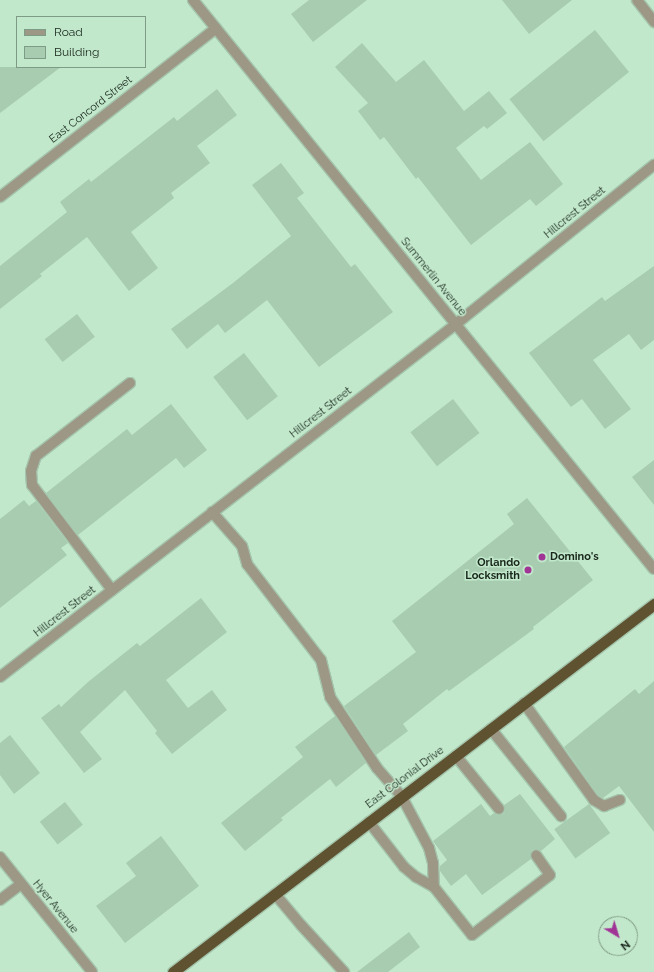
<!DOCTYPE html>
<html>
<head>
<meta charset="utf-8">
<style>
	body { margin:0 }
	#map { position:relative; width:654px; height:972px; overflow:hidden; background:#c2e8cb; font-family:Raleway,sans-serif }
	div>[style] { position:absolute }
	.building>* { inset:0; background:#a7ccaf; transform-origin:0 0 }
	.roads { filter:drop-shadow(1px 0 #a4c5ac) drop-shadow(-1px 0 #a4c5ac) drop-shadow(0 1px #a4c5ac) drop-shadow(0 -1px #a4c5ac) }
	.service>* { height:10px; margin:-5px; padding:0 5px; transform-origin:5px; border-radius:5px; background:#9d9786 }
	.minor>* { height:10px; margin:-5px; padding:0 5px; transform-origin:5px; border-radius:5px; background:#9d9786 }
	.tertiary>* { height:10px; margin:-5px; padding:0 5px; transform-origin:5px; border-radius:5px; background:#9d9786 }
	.trunk>* { height:11px; margin:-5.5px; padding:0 5.5px; transform-origin:5.5px; border-radius:5.5px; background:#5e5230 }
	.dots>* { width:11px; height:11px; translate:-50% -50%; box-sizing:border-box; border:2px solid #c2e8cb; border-radius:50% }
	span { translate:-50% -50%; white-space:nowrap; text-align:center; line-height:1.15; -webkit-text-stroke:3px #c2e8cb; paint-order:stroke }
	.street-label { font-size:11px; color:#19271c }
	.poi-label { font-size:11px; color:#19271c; font-weight:700 }
	.left { translate:0 -50%; text-align:left }
	.right { translate:-100% -50%; text-align:right }
	.legend { position:absolute; left:16px; top:16px; width:130px; height:52px; box-sizing:border-box; background:#c2e8cb; border:1px solid #7e9b85; margin:0; padding:5px 7px; list-style:none; font-size:12px; color:#19271c }
	.legend li { display:flex; align-items:center; gap:8px; height:20px }
	.legend b { width:20px; border:1px solid #7e9b85 }
	.north { position:absolute; left:598px; top:916px; width:40px; height:40px; box-sizing:border-box; background:#c2e8cb; border:1px solid #7e9b85; border-radius:50%; rotate:142deg; font-size:11px; font-weight:700; line-height:16px; text-align:center; color:#19271c }
	.north::after { content:''; display:block; margin:auto; width:14px; height:18px; background:#a03596; clip-path:polygon(50% 0,100% 100%,50% 72%,0 100%) }
</style>
</head>
<body>
<div id="map">
	<div class="building">
		<i style="clip-path:polygon(309px 0,367px 0,313px 42px,291px 14px)"></i>
		<i style="clip-path:polygon(502px 0,572px 0,529px 34px)"></i>
		<i style="left:595px;top:30px;width:54px;height:110px;rotate:51deg"></i>
		<i style="clip-path:polygon(362px 43px,396px 82px,424px 60px,464px 111px,489px 91px,507px 113px,487px 129px,484px 126px,456px 148px,481px 180px,530px 142px,563px 184px,536px 206px,530px 199px,471px 245px,418px 177px,416px 179px,384px 137px,380px 140px,358px 111px,368px 103px,335px 67px)"></i>
		<i style="clip-path:polygon(0 67px,61px 67px,0 113px)"></i>
		<i style="clip-path:polygon(217px 89px,237px 115px,197px 146px,210px 163px,171px 193px,174px 198px,131px 232px,158px 268px,129px 291px,87px 237px,40px 274px,42px 276px,0 309px,0 266px,67px 212px,60px 202px,89px 179px,91px 182px,174px 117px,177px 121px)"></i>
		<i style="clip-path:polygon(281px 163px,304px 193px,297px 198px,351px 267px,355px 264px,393px 312px,319px 367px,267px 300px,225px 333px,218px 324px,187px 349px,171px 329px,233px 283px,291px 236px,252px 185px)"></i>
		<i style="clip-path:polygon(654px 266px,654px 340px,641px 350px,629px 334px,593px 360px,631px 409px,605px 429px,582px 399px,571px 407px,529px 353px,602px 297px,605px 301px)"></i>
		<i style="left:77px;top:314px;width:29px;height:41px;rotate:52deg"></i>
		<i style="left:244px;top:353px;width:55px;height:39px;rotate:52deg"></i>
		<i style="left:453px;top:399px;width:43px;height:54px;rotate:52deg"></i>
		<i style="clip-path:polygon(171px 404px,207px 450px,184px 468px,176px 458px,78px 535px,46px 493px,127px 429px,132px 435px)"></i>
		<i style="clip-path:polygon(654px 460px,654px 505px,632px 477px)"></i>
		<i style="clip-path:polygon(527px 498px,593px 580px,533px 627px,534px 629px,449px 691px,447px 689px,403px 724px,408px 731px,376px 755px,344px 706px,416px 652px,392px 621px,514px 524px,507px 514px)"></i>
		<i style="clip-path:polygon(24px 500px,29px 506px,36px 501px,68px 543px,61px 548px,67px 555px,0 608px,0 519px)"></i>
		<i style="clip-path:polygon(201px 598px,227px 632px,166px 680px,188px 708px,212px 690px,227px 710px,172px 754px,155px 733px,157px 731px,125px 690px,80px 732px,102px 759px,84px 773px,41px 718px,59px 704px,61px 707px,88px 682px,137px 643px,140px 646px)"></i>
		<i style="clip-path:polygon(654px 681px,654px 832px,619px 786px,603px 798px,598px 795px,564px 747px,635px 689px,639px 694px)"></i>
		<i style="clip-path:polygon(335px 716px,366px 763px,336px 787px,330px 779px,281px 818px,283px 820px,245px 851px,221px 823px,303px 757px,295px 747px)"></i>
		<i style="clip-path:polygon(10px 735px,40px 773px,14px 794px,0 775px,0 743px)"></i>
		<i style="clip-path:polygon(520px 794px,555px 839px,541px 851px,536px 849px,532px 850px,530px 855px,531px 859px,482px 895px,466px 874px,451px 886px,440px 871px,440px 866px,447px 860px,433px 841px,481px 804px,490px 816px,494px 813px,497px 815px,503px 814px,505px 811px,504px 805px)"></i>
		<i style="left:65px;top:802px;width:29px;height:32px;rotate:52deg"></i>
		<i style="left:589px;top:804px;width:36px;height:43px;rotate:54deg"></i>
		<i style="clip-path:polygon(161px 836px,199px 886px,125px 943px,96px 906px,136px 876px,126px 863px)"></i>
		<i style="clip-path:polygon(409px 932px,420px 947px,388px 972px,357px 972px)"></i>
	</div>
	<div class="roads">
		<div class="service">
			<i style="left:212px;top:512px;width:45px;rotate:48.6deg"></i>
			<i style="left:242px;top:546px;width:19px;rotate:74deg"></i>
			<i style="left:247px;top:564px;width:121px;rotate:52.4deg"></i>
			<i style="left:321px;top:660px;width:38px;rotate:76deg"></i>
			<i style="left:330px;top:697px;width:85px;rotate:56.5deg"></i>
			<i style="left:377px;top:768px;width:38px;rotate:49deg"></i>
			<i style="left:402px;top:797px;width:58px;rotate:62.1deg"></i>
			<i style="left:429px;top:848px;width:16px;rotate:75deg"></i>
			<i style="left:433px;top:863px;width:24px;rotate:88deg"></i>
			<i style="left:112px;top:590px;width:132px;rotate:-127.3deg"></i>
			<i style="left:32px;top:485px;width:14px;rotate:-94deg"></i>
			<i style="left:31px;top:471px;width:16px;rotate:-72deg"></i>
			<i style="left:36px;top:456px;width:119px;rotate:-37.8deg"></i>
			<i style="left:524px;top:703px;width:120px;rotate:54.2deg"></i>
			<i style="left:594px;top:800px;width:12px;rotate:31deg"></i>
			<i style="left:604px;top:806px;width:17px;rotate:-21deg"></i>
			<i style="left:491px;top:729px;width:112px;rotate:51.2deg"></i>
			<i style="left:456px;top:756px;width:68px;rotate:50.9deg"></i>
			<i style="left:369px;top:822px;width:57px;rotate:52.1deg"></i>
			<i style="left:404px;top:867px;width:16px;rotate:40deg"></i>
			<i style="left:416px;top:877px;width:21px;rotate:29deg"></i>
			<i style="left:434px;top:887px;width:61px;rotate:51.6deg"></i>
			<i style="left:472px;top:935px;width:98px;rotate:-37.6deg"></i>
			<i style="left:550px;top:875px;width:24px;rotate:-125deg"></i>
			<i style="left:275px;top:894px;width:40px;rotate:50deg"></i>
			<i style="left:301px;top:925px;width:64px;rotate:47.5deg"></i>
			<i style="left:0;top:900px;width:26px;rotate:-37deg"></i>
		</div>
		<div class="minor">
			<i style="left:637px;top:0;width:28px;rotate:52deg"></i>
			<i style="left:0;top:197px;width:274px;rotate:-38deg"></i>
			<i style="left:0;top:677px;width:577px;rotate:-37.74deg"></i>
			<i style="left:456px;top:324px;width:254px;rotate:-38.8deg"></i>
			<i style="left:0;top:857px;width:147px;rotate:51.3deg"></i>
		</div>
		<div class="tertiary">
			<i style="left:193px;top:0;width:732px;rotate:50.99deg"></i>
		</div>
		<div class="trunk">
			<i style="left:173px;top:972px;width:606px;rotate:-37.42deg"></i>
		</div>
	</div>
	<div class="dots">
		<i style="left:542px;top:557px;background:#a03596"></i>
		<i style="left:528px;top:570px;background:#a03596"></i>
	</div>
	<div class="street-label">
		<span style="left:91px;top:110px;rotate:-38deg">East Concord Street</span>
		<span style="left:575px;top:213px;rotate:-39deg">Hillcrest Street</span>
		<span style="left:433px;top:277px;rotate:51deg">Summerlin Avenue</span>
		<span style="left:321px;top:413px;rotate:-38deg">Hillcrest Street</span>
		<span style="left:65px;top:612px;rotate:-38deg">Hillcrest Street</span>
		<span style="left:405px;top:778px;rotate:-37deg">East Colonial Drive</span>
		<span style="left:55px;top:907px;rotate:51deg">Hyer Avenue</span>
	</div>
	<div class="poi-label">
		<span class="left" style="left:550px;top:557px">Domino's</span>
		<span class="right" style="left:520px;top:570px">Orlando<br>Locksmith</span>
	</div>
	<ul class="legend">
	<li><b style="height:5px;background:#9d9786"></b>Road</li>
	<li><b style="height:11px;background:#a7ccaf"></b>Building</li>
	</ul>
	<div class="north">N</div>
</div>
</body>
</html>
